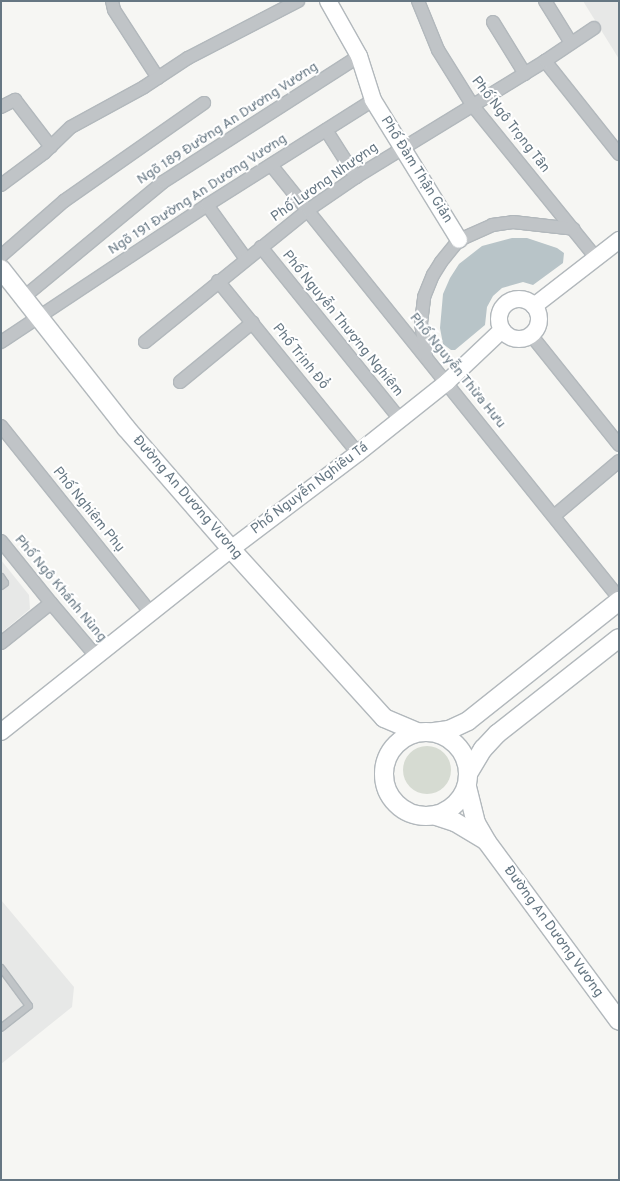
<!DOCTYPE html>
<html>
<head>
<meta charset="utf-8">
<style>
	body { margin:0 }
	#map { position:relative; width:620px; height:1181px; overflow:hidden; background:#f6f6f3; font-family:Overpass,sans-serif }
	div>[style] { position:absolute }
	.built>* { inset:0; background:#e7e8e7 }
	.green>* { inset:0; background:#d6dbd2 }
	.round { border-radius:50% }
	.water>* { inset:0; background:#b8c4c8 }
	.roads { filter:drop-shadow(1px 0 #b2b8bc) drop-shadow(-1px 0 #b2b8bc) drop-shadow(0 1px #b2b8bc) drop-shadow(0 -1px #b2b8bc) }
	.lane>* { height:6px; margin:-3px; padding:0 3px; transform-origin:3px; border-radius:3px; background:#c0c4c7 }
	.street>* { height:12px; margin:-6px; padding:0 6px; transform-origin:6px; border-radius:6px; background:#c0c4c7 }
	.secondary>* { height:16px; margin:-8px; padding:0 8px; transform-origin:8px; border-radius:8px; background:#fff }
	.secondary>.ring { margin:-8px; padding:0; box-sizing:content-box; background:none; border:16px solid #fff; border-radius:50% }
	.primary>* { height:18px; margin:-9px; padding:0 9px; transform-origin:9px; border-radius:9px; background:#fff }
	.primary>.ring { margin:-9px; padding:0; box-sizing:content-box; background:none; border:18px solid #fff; border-radius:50% }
	span { translate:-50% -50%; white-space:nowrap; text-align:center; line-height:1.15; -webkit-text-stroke:4px #fff; paint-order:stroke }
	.street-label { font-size:14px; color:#667783 }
	.frame { position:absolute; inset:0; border:2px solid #667783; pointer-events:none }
</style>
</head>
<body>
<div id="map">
	<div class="built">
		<i style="clip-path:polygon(583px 1px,619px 1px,619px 59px)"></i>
		<i style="clip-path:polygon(1px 560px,29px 595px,30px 609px,1px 633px)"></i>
		<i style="clip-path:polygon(1px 900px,74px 987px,72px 1007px,1px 1064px)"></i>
	</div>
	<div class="green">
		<i class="round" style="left:403px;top:746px;width:48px;height:48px"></i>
	</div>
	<div class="water">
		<i style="clip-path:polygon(512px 238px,527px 238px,557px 248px,564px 253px,563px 263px,533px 285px,523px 282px,502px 288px,493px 296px,487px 307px,485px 325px,455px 350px,451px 350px,443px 344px,440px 328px,443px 294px,450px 278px,459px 264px,482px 246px)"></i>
	</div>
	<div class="roads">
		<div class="lane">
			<i style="left:1px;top:577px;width:7px;rotate:56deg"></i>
			<i style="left:5px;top:583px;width:5px;rotate:143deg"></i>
			<i style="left:1px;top:968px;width:47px;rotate:53.6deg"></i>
			<i style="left:29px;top:1006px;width:36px;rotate:142deg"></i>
		</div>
		<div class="street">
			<i style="left:112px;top:1px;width:9px;rotate:77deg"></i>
			<i style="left:114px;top:10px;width:81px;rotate:57.1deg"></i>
			<i style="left:418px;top:1px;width:53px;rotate:67.8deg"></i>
			<i style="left:438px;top:50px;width:66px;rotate:58deg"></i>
			<i style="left:473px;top:106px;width:196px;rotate:51deg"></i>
			<i style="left:545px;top:1px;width:49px;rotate:58.2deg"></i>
			<i style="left:493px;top:22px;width:61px;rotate:58.4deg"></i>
			<i style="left:545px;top:61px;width:119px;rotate:51.5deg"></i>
			<i style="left:1px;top:107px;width:16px;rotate:-27deg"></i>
			<i style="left:15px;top:100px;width:59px;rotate:52.5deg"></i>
			<i style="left:326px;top:130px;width:56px;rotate:57.4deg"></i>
			<i style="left:271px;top:165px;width:556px;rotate:51.21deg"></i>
			<i style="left:1px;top:185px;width:54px;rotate:-36.7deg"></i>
			<i style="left:44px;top:153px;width:37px;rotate:-44deg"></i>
			<i style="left:71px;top:127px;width:83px;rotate:-28.7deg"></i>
			<i style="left:144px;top:87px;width:53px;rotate:-33.4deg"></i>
			<i style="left:188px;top:58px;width:124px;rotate:-27.4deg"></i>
			<i style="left:207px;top:205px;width:67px;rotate:54.2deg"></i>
			<i style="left:261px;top:247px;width:221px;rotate:51.1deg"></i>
			<i style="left:1px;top:256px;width:84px;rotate:-41.1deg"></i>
			<i style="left:64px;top:201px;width:171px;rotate:-35deg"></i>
			<i style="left:218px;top:281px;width:222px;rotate:50.9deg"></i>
			<i style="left:24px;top:297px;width:180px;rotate:-39.6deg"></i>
			<i style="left:163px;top:182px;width:233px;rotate:-32.7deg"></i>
			<i style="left:531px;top:335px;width:141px;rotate:51.3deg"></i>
			<i style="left:1px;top:342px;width:247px;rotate:-33.6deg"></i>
			<i style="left:207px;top:205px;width:196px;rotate:-32.3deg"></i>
			<i style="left:145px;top:342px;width:210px;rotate:-39deg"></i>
			<i style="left:308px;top:210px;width:58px;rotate:-34.5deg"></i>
			<i style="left:356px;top:177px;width:222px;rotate:-31.5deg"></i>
			<i style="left:545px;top:61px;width:59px;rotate:-34deg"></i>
			<i style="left:426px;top:355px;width:32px;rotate:-99deg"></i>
			<i style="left:421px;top:323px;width:26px;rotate:-83deg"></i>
			<i style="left:424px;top:297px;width:24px;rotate:-68deg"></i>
			<i style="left:433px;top:275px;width:15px;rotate:-58deg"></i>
			<i style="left:441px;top:262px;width:28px;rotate:-51deg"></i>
			<i style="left:459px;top:240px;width:36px;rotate:-24deg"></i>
			<i style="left:492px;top:225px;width:21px;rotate:-8deg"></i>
			<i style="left:513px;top:222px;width:61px;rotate:6.5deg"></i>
			<i style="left:180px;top:382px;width:94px;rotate:-39.4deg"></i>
			<i style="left:1px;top:426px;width:240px;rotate:51.3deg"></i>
			<i style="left:554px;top:516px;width:85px;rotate:-40.2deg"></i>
			<i style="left:1px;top:541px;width:80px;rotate:51.1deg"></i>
			<i style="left:51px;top:603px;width:70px;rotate:49.7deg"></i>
			<i style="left:1px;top:643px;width:64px;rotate:-38.7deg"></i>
		</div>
		<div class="secondary">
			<i style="left:328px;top:1px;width:63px;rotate:60.6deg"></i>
			<i style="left:359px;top:56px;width:46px;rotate:72.3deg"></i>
			<i style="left:373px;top:100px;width:164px;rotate:58.4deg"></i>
			<i class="ring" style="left:499px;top:299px;width:24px;height:24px"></i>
			<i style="left:534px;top:306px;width:108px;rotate:-37.8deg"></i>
			<i style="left:1px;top:732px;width:294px;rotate:-38.5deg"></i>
			<i style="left:231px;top:549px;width:159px;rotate:-37.1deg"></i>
			<i style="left:358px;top:453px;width:114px;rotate:-38.6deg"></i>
			<i style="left:447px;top:382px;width:76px;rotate:-43.4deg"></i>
		</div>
		<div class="primary">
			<i style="left:1px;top:269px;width:202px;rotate:51.8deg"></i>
			<i style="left:126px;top:428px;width:160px;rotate:49deg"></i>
			<i style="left:231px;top:549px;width:228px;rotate:47.8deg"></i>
			<i style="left:384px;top:718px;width:36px;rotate:23deg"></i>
			<i class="ring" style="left:384px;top:732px;width:66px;height:66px"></i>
			<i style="left:434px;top:732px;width:15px;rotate:-8deg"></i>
			<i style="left:449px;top:730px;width:21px;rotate:-25deg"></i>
			<i style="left:468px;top:721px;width:193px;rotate:-38.5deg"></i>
			<i style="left:469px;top:772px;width:27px;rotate:-59deg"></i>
			<i style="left:483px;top:749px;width:21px;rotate:-47deg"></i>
			<i style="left:497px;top:734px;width:155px;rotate:-38.2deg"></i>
			<i style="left:467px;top:787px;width:37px;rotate:76deg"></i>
			<i style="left:476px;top:823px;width:22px;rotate:60deg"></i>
			<i style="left:487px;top:842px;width:222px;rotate:53.6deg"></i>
			<i style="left:436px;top:816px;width:20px;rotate:18deg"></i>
			<i style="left:455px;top:822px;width:35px;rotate:31deg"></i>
		</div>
	</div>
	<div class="street-label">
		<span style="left:228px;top:124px;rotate:-33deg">Ngõ 189 Đường An Dương Vương</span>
		<span style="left:510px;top:125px;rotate:52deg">Phố Ngô Trọng Tân</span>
		<span style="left:416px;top:170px;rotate:58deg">Phố Đàm Thận Giản</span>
		<span style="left:325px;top:183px;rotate:-35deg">Phố Lương Nhượng</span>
		<span style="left:198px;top:195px;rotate:-33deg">Ngõ 191 Đường An Dương Vương</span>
		<span style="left:342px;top:324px;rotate:51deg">Phố Nguyễn Thượng Nghiêm</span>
		<span style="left:300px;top:357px;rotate:51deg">Phố Trịnh Đổ</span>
		<span style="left:457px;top:371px;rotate:51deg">Phố Nguyễn Thừa Hưu</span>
		<span style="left:310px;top:489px;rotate:-37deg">Phố Nguyễn Nghiêu Tá</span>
		<span style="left:187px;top:498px;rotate:49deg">Đường An Dương Vương</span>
		<span style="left:88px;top:510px;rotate:51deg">Phố Nghiêm Phụ</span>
		<span style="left:60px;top:589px;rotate:50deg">Phố Ngô Khánh Nùng</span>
		<span style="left:553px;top:932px;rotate:54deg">Đường An Dương Vương</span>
	</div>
	<div class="frame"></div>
</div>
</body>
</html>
